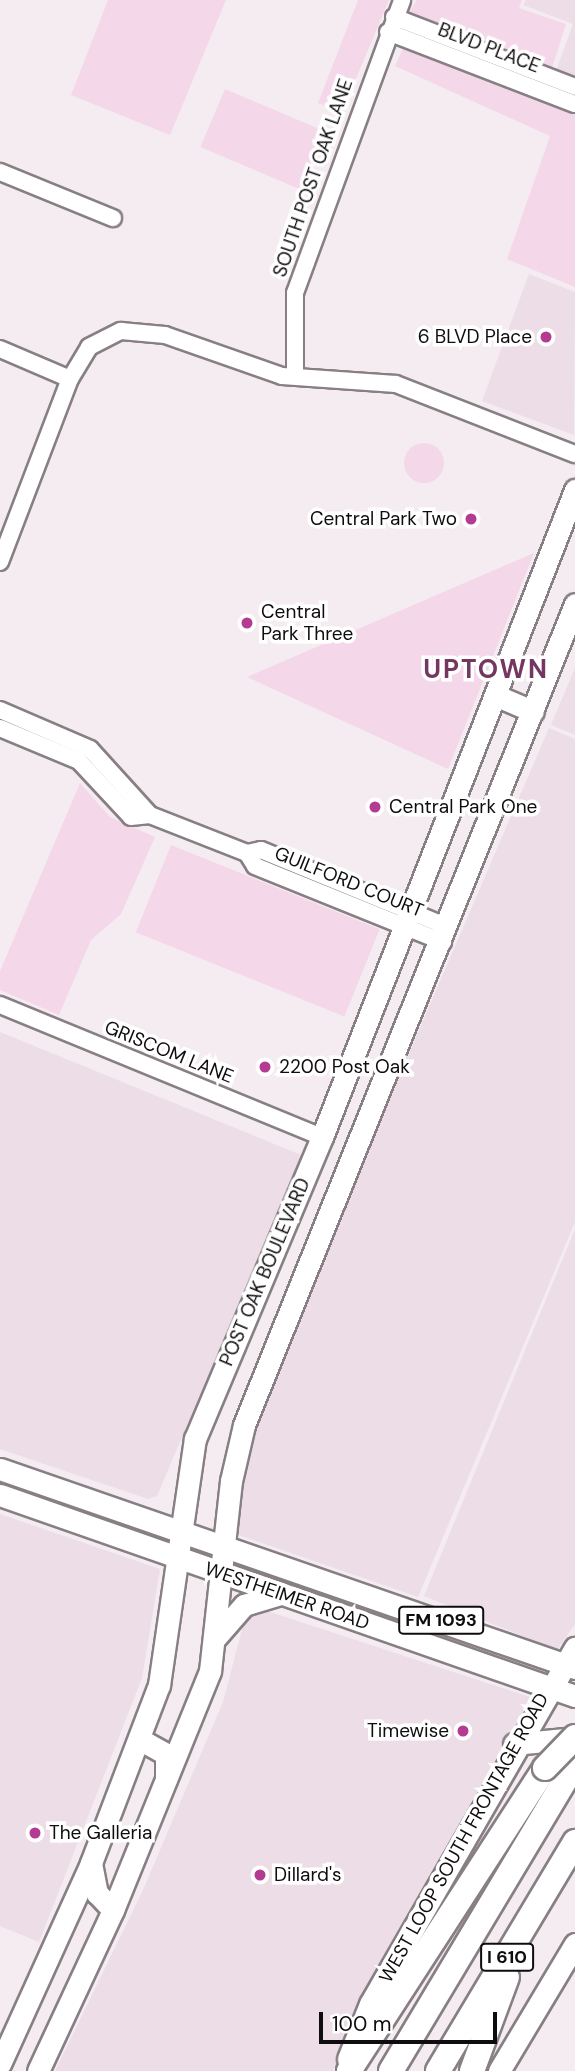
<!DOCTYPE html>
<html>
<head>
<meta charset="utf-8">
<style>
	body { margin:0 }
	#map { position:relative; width:575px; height:2071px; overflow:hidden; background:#f4ecf1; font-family:"DM Sans",sans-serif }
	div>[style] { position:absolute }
	.built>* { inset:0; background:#ecdde6 }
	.green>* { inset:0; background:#f4d7e9; transform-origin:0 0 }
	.round { border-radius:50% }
	.roads { filter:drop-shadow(2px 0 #877f84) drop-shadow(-2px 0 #877f84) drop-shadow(0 2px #877f84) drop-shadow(0 -2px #877f84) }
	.minor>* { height:16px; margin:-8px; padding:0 8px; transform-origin:8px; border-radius:8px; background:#fff }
	.major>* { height:21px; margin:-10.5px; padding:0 10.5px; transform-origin:10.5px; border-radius:10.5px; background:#fff }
	.highway>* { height:24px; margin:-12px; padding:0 12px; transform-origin:12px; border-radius:12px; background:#fff }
	.bridges { filter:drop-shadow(2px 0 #877f84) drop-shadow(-2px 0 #877f84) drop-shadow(0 2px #877f84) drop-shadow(0 -2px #877f84) }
	.highway-bridge>* { height:24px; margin:-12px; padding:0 12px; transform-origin:12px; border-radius:12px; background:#fff }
	.dots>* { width:19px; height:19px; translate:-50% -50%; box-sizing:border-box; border:4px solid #fff; border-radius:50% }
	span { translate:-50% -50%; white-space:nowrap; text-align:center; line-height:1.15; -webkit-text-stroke:7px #fff; paint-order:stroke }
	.shield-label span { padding:2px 5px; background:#fff; border:2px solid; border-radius:5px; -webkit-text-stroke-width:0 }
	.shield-label { font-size:18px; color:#0f0c0e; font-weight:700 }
	.street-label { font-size:19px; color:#0f0c0e }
	.poi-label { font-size:19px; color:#0f0c0e }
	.right { translate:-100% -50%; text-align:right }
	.left { translate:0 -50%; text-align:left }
	.district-label { font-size:26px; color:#733761; font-weight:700; letter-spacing:2px }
	.scale { position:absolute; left:319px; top:2012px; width:178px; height:32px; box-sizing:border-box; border:4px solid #0f0c0e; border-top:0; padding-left:9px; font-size:21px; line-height:24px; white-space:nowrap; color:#0f0c0e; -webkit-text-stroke:5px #fff; paint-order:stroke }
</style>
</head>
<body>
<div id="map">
	<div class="built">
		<i style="clip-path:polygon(526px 0,575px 0,575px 81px,555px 74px,573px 24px,523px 5px)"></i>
		<i style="clip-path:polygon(529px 274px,575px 292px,574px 435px,482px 401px)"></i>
		<i style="clip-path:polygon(575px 668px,575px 735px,551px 725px)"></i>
		<i style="clip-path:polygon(549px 728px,575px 739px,575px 1222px,418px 1597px,233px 1533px,251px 1426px,274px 1367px)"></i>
		<i style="clip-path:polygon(0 1032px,301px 1155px,157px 1496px,148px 1499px,0 1449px)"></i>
		<i style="clip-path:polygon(575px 1229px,575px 1624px,557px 1650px,424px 1596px)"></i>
		<i style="clip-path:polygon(0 1514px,160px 1569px,142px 1678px,39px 1942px,0 1926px)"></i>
		<i style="clip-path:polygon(261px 1609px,533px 1698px,367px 1993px,333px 2071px,55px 2071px,143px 1890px,223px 1702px,244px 1622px)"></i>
	</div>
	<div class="green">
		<i style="clip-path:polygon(108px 0,226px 0,170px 135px,71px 95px)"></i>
		<i style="clip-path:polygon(358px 0,389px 0,342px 112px,318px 103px)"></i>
		<i style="clip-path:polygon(417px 0,522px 0,519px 8px,566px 24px,552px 68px,408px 14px)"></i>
		<i style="clip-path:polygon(403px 48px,575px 115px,575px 287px,507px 259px,550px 136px,395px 66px)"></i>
		<i style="left:225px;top:89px;width:112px;height:63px;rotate:23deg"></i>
		<i class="round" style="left:404px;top:443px;width:40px;height:40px"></i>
		<i style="clip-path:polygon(534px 553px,448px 769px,247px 677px)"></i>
		<i style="clip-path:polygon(80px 783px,110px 817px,155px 837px,121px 914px,91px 940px,59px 1015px,0 990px,0 971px)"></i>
		<i style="left:171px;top:845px;width:225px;height:94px;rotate:22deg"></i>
	</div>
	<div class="roads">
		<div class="minor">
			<i style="left:394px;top:17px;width:194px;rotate:21.1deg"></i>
			<i style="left:388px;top:32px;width:200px;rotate:21.1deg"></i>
			<i style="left:0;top:172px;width:122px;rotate:22.2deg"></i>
			<i style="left:0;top:349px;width:76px;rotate:23.2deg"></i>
			<i style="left:295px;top:376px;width:83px;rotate:-90deg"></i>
			<i style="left:295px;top:293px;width:312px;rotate:-69.9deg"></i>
			<i style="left:0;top:562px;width:196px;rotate:-69.1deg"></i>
			<i style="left:70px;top:379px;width:37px;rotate:-59deg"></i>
			<i style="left:89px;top:347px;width:36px;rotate:-27deg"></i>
			<i style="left:121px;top:331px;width:44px;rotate:5.2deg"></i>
			<i style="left:165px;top:335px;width:124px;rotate:19.3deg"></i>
			<i style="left:282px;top:376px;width:114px;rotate:4deg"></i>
			<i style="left:396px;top:384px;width:192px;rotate:21.4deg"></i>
			<i style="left:0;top:710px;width:98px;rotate:23.4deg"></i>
			<i style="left:90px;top:749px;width:89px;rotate:47.7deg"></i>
			<i style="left:150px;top:815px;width:104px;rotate:21.4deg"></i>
			<i style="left:247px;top:853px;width:14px;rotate:-12deg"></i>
			<i style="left:261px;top:850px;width:202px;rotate:22.4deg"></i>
			<i style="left:0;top:728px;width:86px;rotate:22.7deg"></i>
			<i style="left:79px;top:761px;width:76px;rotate:47.1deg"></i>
			<i style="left:131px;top:817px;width:19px;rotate:-6deg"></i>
			<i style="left:247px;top:853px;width:15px;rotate:58deg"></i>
			<i style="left:255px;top:866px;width:203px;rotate:22deg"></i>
			<i style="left:0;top:1005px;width:348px;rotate:22.3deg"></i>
		</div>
		<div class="major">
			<i style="left:497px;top:696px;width:39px;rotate:23deg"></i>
			<i style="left:0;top:1469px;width:608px;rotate:19.09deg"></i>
			<i style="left:0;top:1495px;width:609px;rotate:19.27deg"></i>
			<i style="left:216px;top:1637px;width:43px;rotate:-48.8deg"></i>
			<i style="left:244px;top:1605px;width:39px;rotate:-17deg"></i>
			<i style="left:139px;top:1739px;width:31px;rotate:29deg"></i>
			<i style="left:166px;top:1754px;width:25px;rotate:90deg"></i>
			<i style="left:514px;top:1744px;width:61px;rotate:-5.6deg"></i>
			<i style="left:91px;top:1863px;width:31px;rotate:79deg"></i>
			<i style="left:97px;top:1893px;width:23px;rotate:47deg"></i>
			<i style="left:348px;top:2059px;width:59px;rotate:-68.2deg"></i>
			<i style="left:370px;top:2004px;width:411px;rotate:-60.1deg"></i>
			<i style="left:0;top:2064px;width:221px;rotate:-65.6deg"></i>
			<i style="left:91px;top:1863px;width:191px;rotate:-69.1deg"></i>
			<i style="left:159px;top:1685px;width:249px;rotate:-81.7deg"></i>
			<i style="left:195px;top:1439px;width:328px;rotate:-67.2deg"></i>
			<i style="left:322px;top:1137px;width:695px;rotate:-68.64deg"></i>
			<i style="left:38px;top:2071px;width:178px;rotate:-65deg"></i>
			<i style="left:113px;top:1910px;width:258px;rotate:-67.9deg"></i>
			<i style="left:210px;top:1671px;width:191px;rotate:-83.7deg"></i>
			<i style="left:231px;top:1481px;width:57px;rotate:-76.9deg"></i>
			<i style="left:244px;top:1425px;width:885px;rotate:-68.04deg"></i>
			<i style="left:499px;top:2071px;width:148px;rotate:-59.1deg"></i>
		</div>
		<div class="highway">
			<i style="left:349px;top:2071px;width:361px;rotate:-57.1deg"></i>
			<i style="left:391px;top:2071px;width:358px;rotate:-59.1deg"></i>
			<i style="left:438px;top:2071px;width:267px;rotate:-59.1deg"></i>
			<i style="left:472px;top:2071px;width:100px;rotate:-69.6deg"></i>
		</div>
	</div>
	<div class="bridges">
		<div class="highway-bridge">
			<i style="left:545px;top:1768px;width:43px;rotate:-45.9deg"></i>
		</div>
	</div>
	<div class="dots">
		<i style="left:546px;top:337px;background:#b33c92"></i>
		<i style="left:471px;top:519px;background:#b33c92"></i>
		<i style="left:247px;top:623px;background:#b33c92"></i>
		<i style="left:375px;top:807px;background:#b33c92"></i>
		<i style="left:265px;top:1067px;background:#b33c92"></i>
		<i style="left:463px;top:1731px;background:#b33c92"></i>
		<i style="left:35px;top:1833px;background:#b33c92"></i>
		<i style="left:260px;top:1875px;background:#b33c92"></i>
	</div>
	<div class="shield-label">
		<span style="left:441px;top:1620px">FM 1093</span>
		<span style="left:507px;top:1957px">I 610</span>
	</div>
	<div class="street-label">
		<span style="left:489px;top:48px;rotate:21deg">BLVD PLACE</span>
		<span style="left:313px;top:178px;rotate:-71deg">SOUTH POST OAK LANE</span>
		<span style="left:349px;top:882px;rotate:22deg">GUILFORD COURT</span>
		<span style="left:169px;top:1052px;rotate:22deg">GRISCOM LANE</span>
		<span style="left:265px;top:1272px;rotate:-67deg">POST OAK BOULEVARD</span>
		<span style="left:287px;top:1596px;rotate:19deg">WESTHEIMER ROAD</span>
		<span style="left:464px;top:1838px;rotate:-61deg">WEST LOOP SOUTH FRONTAGE ROAD</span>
	</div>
	<div class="poi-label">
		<span class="right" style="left:532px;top:337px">6 BLVD Place</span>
		<span class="right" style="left:457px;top:519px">Central Park Two</span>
		<span class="left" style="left:261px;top:623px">Central<br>Park Three</span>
		<span class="left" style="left:389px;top:807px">Central Park One</span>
		<span class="left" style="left:279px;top:1067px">2200 Post Oak</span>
		<span class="right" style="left:449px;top:1731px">Timewise</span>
		<span class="left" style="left:49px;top:1833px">The Galleria</span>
		<span class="left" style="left:274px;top:1875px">Dillard's</span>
	</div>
	<div class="district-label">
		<span style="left:486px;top:670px">UPTOWN</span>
	</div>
	<div class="scale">100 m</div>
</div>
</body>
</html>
